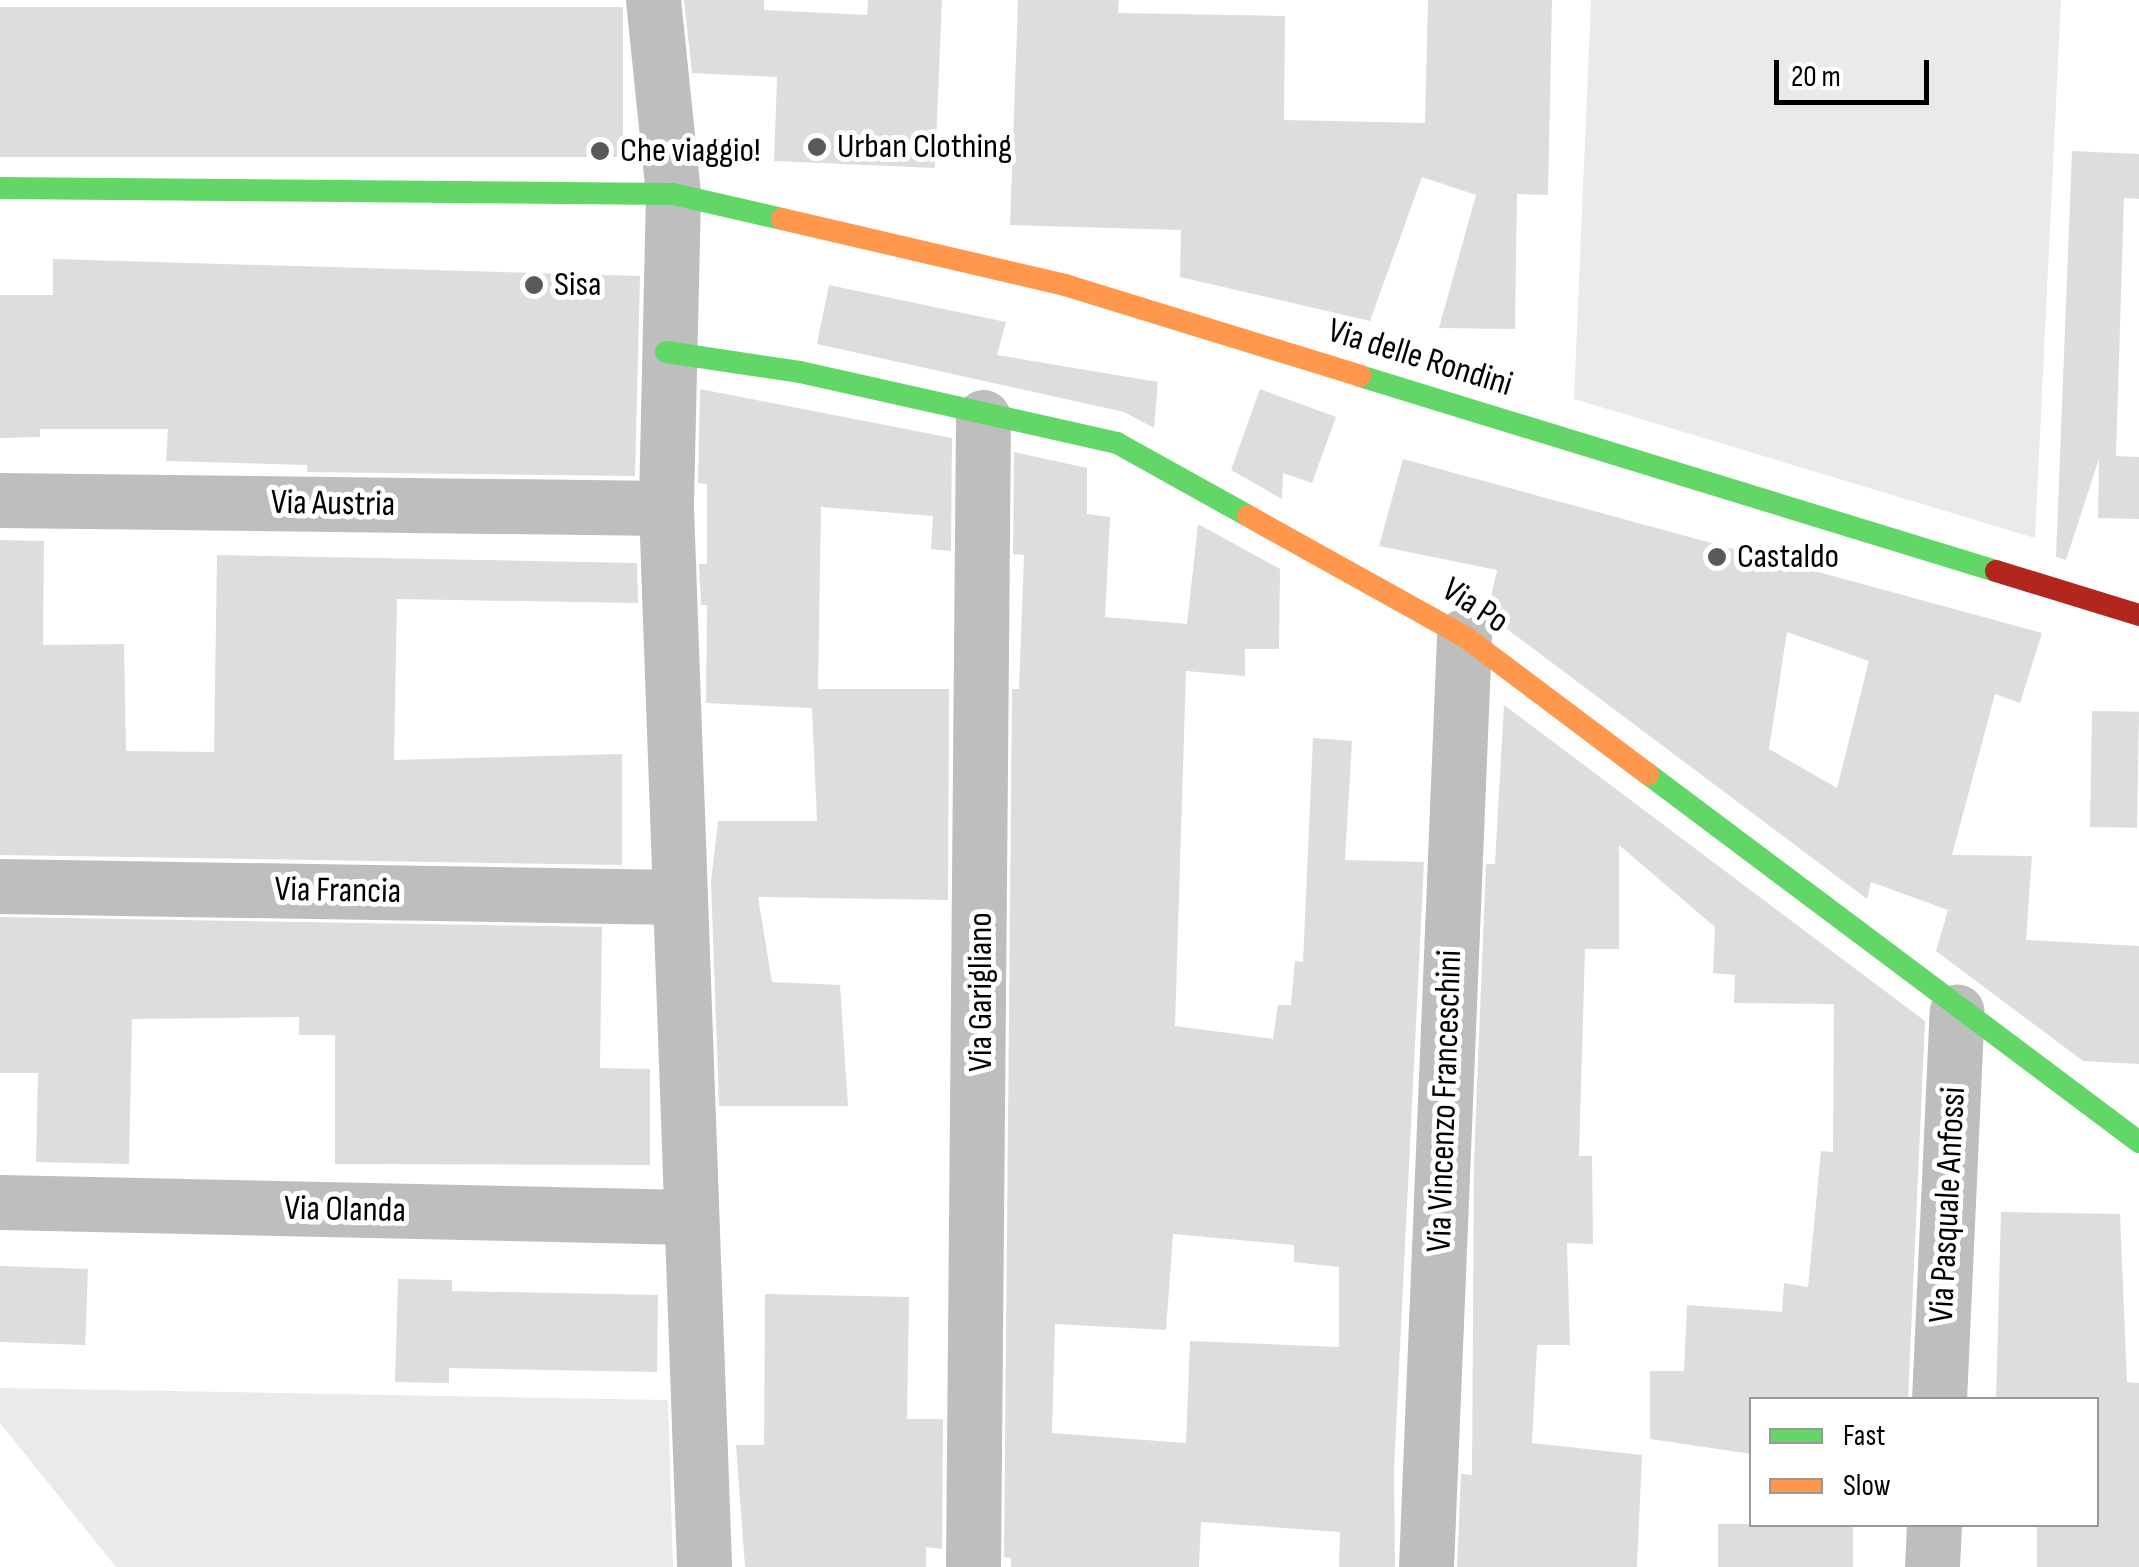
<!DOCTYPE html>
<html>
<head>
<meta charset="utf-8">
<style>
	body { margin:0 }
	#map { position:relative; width:2139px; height:1567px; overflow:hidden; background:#fff; font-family:"Sofia Sans Condensed",sans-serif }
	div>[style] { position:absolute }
	.green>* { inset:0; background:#eaeaea }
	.building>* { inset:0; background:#ddd; transform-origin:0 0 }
	.street>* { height:55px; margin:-27.5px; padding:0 27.5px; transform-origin:27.5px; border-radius:27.5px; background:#bebebe }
	.fast>* { height:22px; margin:-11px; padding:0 11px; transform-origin:11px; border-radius:11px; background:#63d668 }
	.slow>* { height:22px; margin:-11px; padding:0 11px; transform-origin:11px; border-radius:11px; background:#ff974d }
	.jam>* { height:22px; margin:-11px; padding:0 11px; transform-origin:11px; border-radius:11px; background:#b3261e }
	.dots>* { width:28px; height:28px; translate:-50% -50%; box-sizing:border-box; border:5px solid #fff; border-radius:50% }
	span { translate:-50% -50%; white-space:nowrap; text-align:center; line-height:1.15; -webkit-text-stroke:10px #fff; paint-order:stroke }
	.poi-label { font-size:35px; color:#000 }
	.left { translate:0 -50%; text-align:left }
	.street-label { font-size:35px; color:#000 }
	.legend { position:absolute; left:1749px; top:1397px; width:350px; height:130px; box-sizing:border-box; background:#fff; border:2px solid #999; margin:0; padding:12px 18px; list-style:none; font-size:30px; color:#000 }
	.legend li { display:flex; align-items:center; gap:20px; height:50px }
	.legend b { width:50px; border:2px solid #999 }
	.scale { position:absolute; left:1774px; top:60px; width:155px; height:45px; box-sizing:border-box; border:5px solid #000; border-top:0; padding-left:12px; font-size:30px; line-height:35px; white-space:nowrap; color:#000; -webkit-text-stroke:8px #fff; paint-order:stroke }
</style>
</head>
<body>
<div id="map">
	<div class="green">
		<i style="clip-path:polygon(1591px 0,2061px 0,2035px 538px,1574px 399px)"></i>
		<i style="clip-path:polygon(0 1388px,668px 1400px,673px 1567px,116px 1567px,0 1423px)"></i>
	</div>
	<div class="building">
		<i style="clip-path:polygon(684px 0,764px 0,764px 10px,867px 15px,868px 0,942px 0,935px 168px,774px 161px,777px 77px,692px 73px)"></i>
		<i style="clip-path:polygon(1018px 0,1119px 0,1118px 13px,1285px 16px,1284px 120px,1425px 123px,1428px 0,1552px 0,1548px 195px,1517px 194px,1515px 329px,1439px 328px,1476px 195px,1422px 177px,1370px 321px,1180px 277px,1181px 230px,1010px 225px)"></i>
		<i style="left:0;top:7px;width:623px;height:150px"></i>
		<i style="clip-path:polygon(2072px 151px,2139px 154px,2139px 199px,2124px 198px,2116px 456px,2139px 457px,2139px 519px,2098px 518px,2099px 459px,2066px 560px,2056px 557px)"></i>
		<i style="clip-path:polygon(53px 259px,640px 276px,635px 476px,307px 472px,307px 465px,166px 461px,168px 429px,40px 429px,40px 437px,0 438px,0 295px,53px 295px)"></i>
		<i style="clip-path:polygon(829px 285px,1006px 322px,997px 355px,1158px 382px,1154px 428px,1124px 412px,817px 344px)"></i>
		<i style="clip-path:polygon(700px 389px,952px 438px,951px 551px,931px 549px,933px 516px,821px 507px,818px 689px,949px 689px,948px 900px,758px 897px,772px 982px,840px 985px,848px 1106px,719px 1106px,711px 882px,718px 821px,817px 821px,812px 708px,706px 703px,707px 605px,701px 605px,699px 564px,707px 564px,707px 484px,698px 483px)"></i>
		<i style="clip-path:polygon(1260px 389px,1336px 417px,1312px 483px,1283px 473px,1282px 499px,1231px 470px)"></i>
		<i style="clip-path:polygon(evenodd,1014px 452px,1087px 468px,1087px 514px,1110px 517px,1105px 617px,1187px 624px,1198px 524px,1280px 569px,1279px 649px,1245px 649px,1245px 676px,1186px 671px,1175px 1026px,1273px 1039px,1278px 1005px,1291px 1005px,1295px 961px,1303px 962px,1313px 738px,1352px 741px,1345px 860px,1424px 862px,1394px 1469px,1395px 1567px,1339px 1567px,1340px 1532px,1201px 1522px,1199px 1567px,1011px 1567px,1011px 1558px,1004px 1557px,1012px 689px,1019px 689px,1024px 555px,1013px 554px,1014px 452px,1173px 1234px,1294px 1245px,1294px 1262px,1339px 1267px,1339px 1347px,1190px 1341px,1186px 1443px,1052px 1433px,1055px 1324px,1166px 1330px,1173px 1234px)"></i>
		<i style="clip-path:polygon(evenodd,1403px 459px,2042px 633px,2020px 703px,1995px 694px,1952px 855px,2032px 856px,2026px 940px,2139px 946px,2139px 1064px,2083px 1061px,1936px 951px,1948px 910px,1871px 882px,1867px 899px,1487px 614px,1497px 570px,1379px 546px,1403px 459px,1787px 632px,1869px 661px,1837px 788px,1769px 749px,1787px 632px)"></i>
		<i style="clip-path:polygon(0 540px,44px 541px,43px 645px,124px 644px,126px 751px,214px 752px,217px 555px,637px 563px,638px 603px,397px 599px,394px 760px,622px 754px,622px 865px,0 855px)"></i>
		<i style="clip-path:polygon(1504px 705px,1925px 1021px,1908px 1400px,1752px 1400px,1752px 1454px,1650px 1439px,1650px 1371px,1684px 1371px,1687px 1305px,1782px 1312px,1784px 1283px,1808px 1287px,1821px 1151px,1833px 1152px,1834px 1004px,1734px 1003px,1735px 975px,1713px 973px,1715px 927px,1619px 845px,1619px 949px,1585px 949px,1579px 1156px,1592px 1156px,1593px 1244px,1567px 1243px,1570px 1345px,1537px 1345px,1532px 1443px,1642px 1455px,1637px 1567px,1457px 1567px,1461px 1474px,1472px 1475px,1474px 1161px,1486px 864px,1495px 864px)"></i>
		<i style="left:2092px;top:711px;width:47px;height:116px;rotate:1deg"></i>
		<i style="clip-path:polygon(0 917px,602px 927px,600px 1068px,650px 1069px,650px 1165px,335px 1164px,335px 1035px,299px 1035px,299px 1017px,132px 1019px,129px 1164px,36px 1162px,38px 1073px,0 1073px)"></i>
		<i style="clip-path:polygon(2001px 1212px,2120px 1214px,2127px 1382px,2139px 1383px,2139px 1567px,2037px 1567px,2037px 1524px,2096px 1524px,2096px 1400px,1996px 1400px)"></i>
		<i style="left:0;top:1266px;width:88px;height:76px;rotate:2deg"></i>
		<i style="clip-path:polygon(398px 1279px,452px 1280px,452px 1291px,658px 1295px,657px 1372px,449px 1368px,449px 1383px,395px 1382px)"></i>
		<i style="clip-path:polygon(765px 1294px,909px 1297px,907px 1419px,943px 1419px,942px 1549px,926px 1547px,926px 1567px,745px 1567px,736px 1445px,764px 1445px)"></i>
		<i style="left:1718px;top:1524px;width:135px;height:43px"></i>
	</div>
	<div class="street">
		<i style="left:653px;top:0;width:195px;rotate:84.1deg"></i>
		<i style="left:673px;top:194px;width:314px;rotate:91.3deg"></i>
		<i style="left:666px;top:508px;width:1060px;rotate:87.94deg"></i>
		<i style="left:0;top:500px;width:666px;rotate:0.69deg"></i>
		<i style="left:0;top:886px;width:677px;rotate:0.93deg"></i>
		<i style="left:0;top:1202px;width:690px;rotate:1.25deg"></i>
		<i style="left:1939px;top:1400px;width:389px;rotate:-87.4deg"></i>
		<i style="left:973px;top:1567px;width:1150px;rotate:-89.5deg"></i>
		<i style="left:1426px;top:1567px;width:932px;rotate:-87.66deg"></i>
		<i style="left:1932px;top:1567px;width:43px;rotate:-87.3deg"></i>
	</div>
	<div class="fast">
		<i style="left:0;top:188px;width:673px;rotate:0.51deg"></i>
		<i style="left:673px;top:194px;width:112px;rotate:12.9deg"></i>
		<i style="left:666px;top:352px;width:135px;rotate:8.5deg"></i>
		<i style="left:800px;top:372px;width:325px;rotate:12.6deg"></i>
		<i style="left:1117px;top:443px;width:150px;rotate:29.1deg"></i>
		<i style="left:1360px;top:376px;width:665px;rotate:17.05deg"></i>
		<i style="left:1648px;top:774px;width:614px;rotate:36.85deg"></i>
	</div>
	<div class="slow">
		<i style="left:782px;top:219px;width:291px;rotate:13.1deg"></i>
		<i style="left:1065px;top:285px;width:309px;rotate:17.1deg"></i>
		<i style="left:1248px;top:516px;width:247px;rotate:29.1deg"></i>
		<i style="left:1464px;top:636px;width:230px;rotate:36.9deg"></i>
	</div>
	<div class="jam">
		<i style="left:1996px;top:571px;width:150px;rotate:17.1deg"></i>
	</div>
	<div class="dots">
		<i style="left:817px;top:147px;background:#595959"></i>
		<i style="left:600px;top:151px;background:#595959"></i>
		<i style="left:534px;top:285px;background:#595959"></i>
		<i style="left:1717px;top:557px;background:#595959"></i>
	</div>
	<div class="poi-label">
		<span class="left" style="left:837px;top:147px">Urban Clothing</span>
		<span class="left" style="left:620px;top:151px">Che viaggio!</span>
		<span class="left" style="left:554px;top:285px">Sisa</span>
		<span class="left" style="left:1737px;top:557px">Castaldo</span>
	</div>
	<div class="street-label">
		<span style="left:1420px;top:358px;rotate:17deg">Via delle Rondini</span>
		<span style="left:333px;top:504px;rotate:1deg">Via Austria</span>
		<span style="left:1475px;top:606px;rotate:33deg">Via Po</span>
		<span style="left:338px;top:891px;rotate:1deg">Via Francia</span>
		<span style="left:981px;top:992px;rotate:-90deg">Via Garigliano</span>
		<span style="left:1445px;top:1101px;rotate:-88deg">Via Vincenzo Franceschini</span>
		<span style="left:1948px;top:1205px;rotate:-87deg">Via Pasquale Anfossi</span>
		<span style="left:345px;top:1210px;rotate:1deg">Via Olanda</span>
	</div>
	<ul class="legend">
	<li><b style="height:12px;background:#63d668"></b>Fast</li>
	<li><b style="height:12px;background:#ff974d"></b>Slow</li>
	</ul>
	<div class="scale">20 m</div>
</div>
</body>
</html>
